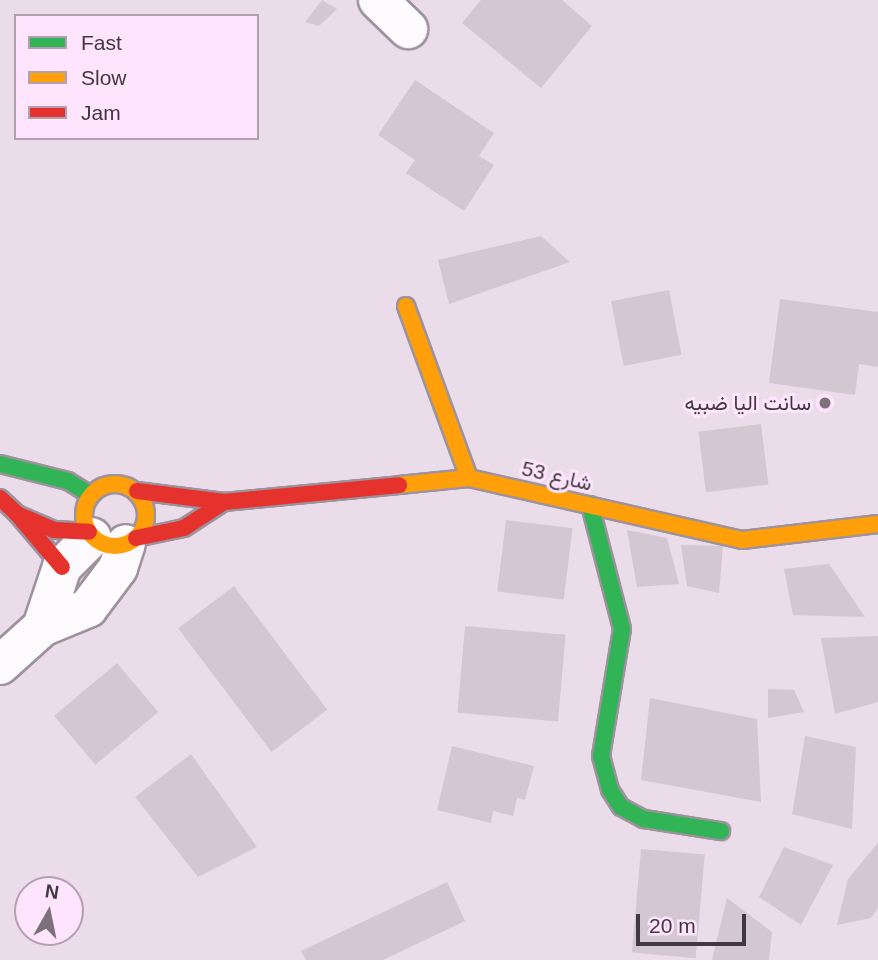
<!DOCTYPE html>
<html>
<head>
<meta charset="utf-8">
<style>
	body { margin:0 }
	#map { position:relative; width:878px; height:960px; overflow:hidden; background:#ebdcea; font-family:Arial,Vazirmatn,sans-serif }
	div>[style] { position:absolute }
	.building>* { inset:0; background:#d3c7d2; transform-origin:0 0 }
	.roads { filter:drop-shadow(2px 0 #9d929d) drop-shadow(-2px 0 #9d929d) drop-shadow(0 2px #9d929d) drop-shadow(0 -2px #9d929d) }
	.street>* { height:38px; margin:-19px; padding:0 19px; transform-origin:19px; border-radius:19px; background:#fcfafc }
	.fast>* { height:16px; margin:-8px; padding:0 8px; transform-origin:8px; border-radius:8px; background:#30b455 }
	.slow>* { height:16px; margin:-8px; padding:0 8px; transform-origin:8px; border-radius:8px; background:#ff9f0a }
	.slow>.ring { margin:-8px; padding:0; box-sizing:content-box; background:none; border:16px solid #ff9f0a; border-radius:50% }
	.jam>* { height:16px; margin:-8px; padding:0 8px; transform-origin:8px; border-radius:8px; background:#e5322d }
	.dots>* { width:19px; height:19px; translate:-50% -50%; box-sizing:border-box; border:4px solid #fee4fd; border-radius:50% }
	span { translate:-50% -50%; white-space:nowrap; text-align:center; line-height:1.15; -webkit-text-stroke:6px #fee4fd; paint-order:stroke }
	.poi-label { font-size:21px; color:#423841 }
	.right { translate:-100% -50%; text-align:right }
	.street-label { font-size:21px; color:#423841 }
	.legend { position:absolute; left:14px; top:14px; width:245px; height:126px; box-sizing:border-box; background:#fee4fd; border:2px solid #b39fb2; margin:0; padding:9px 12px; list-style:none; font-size:21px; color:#423841 }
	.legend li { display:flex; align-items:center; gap:14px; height:35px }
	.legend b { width:35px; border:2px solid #b39fb2 }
	.north { position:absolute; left:14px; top:876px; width:70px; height:70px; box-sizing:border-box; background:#fee4fd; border:2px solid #b39fb2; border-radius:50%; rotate:9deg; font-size:19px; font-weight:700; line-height:28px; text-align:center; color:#423841 }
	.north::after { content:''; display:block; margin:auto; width:24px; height:32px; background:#7d717c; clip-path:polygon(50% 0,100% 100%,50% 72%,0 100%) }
	.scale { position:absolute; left:636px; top:914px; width:110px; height:32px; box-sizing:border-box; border:4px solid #423841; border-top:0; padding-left:9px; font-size:21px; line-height:24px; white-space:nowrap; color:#423841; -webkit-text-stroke:5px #fee4fd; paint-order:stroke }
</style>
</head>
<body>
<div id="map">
	<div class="building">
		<i style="clip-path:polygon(322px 0,337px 9px,319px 26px,305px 22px)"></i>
		<i style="clip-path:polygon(481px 0,562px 0,592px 26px,541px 88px,462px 23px)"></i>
		<i style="clip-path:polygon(415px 80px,494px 133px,479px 156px,494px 165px,464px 211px,406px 173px,415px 160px,378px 135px)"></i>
		<i style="clip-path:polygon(541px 236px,570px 262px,449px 304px,438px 260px)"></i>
		<i style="left:669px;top:290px;width:66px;height:59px;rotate:79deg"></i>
		<i style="clip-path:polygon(780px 299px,878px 312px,878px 367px,859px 364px,855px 395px,769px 383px)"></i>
		<i style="left:761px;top:424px;width:61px;height:63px;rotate:83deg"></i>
		<i style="left:506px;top:520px;width:67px;height:72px;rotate:7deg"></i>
		<i style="clip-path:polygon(627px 530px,667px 538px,679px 584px,637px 587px)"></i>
		<i style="clip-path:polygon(681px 545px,723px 546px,719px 593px,687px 586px)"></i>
		<i style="clip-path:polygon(829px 564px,865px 617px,793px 615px,784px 569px)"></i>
		<i style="left:234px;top:586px;width:155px;height:70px;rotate:53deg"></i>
		<i style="left:465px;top:626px;width:101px;height:87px;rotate:5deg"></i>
		<i style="clip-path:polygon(878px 636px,878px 702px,835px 714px,821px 638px)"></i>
		<i style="left:117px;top:663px;width:64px;height:82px;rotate:50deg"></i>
		<i style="clip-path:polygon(768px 689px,794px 690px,804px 712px,768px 718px)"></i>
		<i style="clip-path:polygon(650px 698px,757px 719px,761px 802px,641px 780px)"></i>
		<i style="clip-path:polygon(805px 736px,856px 747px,852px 829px,792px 814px)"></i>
		<i style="clip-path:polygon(452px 746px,534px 766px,525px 800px,517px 798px,513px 816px,493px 811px,491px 823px,437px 810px)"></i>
		<i style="clip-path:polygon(191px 754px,257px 847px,198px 877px,135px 797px)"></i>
		<i style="clip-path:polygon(878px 843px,878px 908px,871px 918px,837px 925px,848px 879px)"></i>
		<i style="clip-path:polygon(784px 847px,833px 865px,801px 925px,759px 897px)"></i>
		<i style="left:641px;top:849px;width:64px;height:104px;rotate:5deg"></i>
		<i style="clip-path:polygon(447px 882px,465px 921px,383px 960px,306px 960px,301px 951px)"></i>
		<i style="clip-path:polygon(727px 898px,772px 932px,769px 960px,712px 960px)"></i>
	</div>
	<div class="roads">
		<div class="street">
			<i style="left:378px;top:0;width:42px;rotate:44deg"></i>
			<i style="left:42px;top:627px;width:63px;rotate:-71.6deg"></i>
			<i style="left:62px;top:567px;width:42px;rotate:-45deg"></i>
			<i style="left:0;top:665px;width:57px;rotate:-42.1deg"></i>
			<i style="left:42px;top:627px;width:50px;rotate:-22.4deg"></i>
			<i style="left:88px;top:608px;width:50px;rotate:-53.1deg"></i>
			<i style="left:118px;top:568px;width:25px;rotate:-72deg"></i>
		</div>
		<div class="fast">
			<i style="left:0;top:464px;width:70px;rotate:14deg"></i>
			<i style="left:68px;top:481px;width:26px;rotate:32deg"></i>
			<i style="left:590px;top:505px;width:128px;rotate:75.5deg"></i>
			<i style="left:622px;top:629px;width:129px;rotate:99.4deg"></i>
			<i style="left:601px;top:756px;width:35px;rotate:75deg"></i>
			<i style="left:610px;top:790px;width:20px;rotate:57deg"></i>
			<i style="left:621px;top:807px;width:26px;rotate:28deg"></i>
			<i style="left:644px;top:819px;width:78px;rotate:8.9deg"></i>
		</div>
		<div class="slow">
			<i style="left:406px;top:306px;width:183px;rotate:69.9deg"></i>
			<i class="ring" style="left:84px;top:484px;width:46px;height:46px"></i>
			<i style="left:399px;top:485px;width:70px;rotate:-5.7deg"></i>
			<i style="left:469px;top:478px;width:280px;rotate:12.8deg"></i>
			<i style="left:742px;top:540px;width:137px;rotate:-6.7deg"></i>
		</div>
		<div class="jam">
			<i style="left:137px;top:491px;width:88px;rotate:7.2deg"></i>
			<i style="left:224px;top:502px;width:176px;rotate:-5.5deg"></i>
			<i style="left:0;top:498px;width:23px;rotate:43deg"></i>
			<i style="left:17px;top:514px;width:40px;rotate:23.4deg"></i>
			<i style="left:54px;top:530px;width:35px;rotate:3deg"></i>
			<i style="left:18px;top:515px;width:68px;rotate:49.8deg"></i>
			<i style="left:136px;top:538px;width:49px;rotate:-11.8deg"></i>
			<i style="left:184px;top:528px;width:48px;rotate:-33deg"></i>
		</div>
	</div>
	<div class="dots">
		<i style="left:825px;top:403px;background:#7d717c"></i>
	</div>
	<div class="poi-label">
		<span class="right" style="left:811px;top:403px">سانت اليا ضبيه</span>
	</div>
	<div class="street-label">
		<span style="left:557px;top:476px;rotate:13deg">شارع 53</span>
	</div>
	<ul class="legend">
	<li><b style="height:9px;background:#30b455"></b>Fast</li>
	<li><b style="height:9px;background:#ff9f0a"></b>Slow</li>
	<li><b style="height:9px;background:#e5322d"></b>Jam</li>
	</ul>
	<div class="north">N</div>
	<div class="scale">20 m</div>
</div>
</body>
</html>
